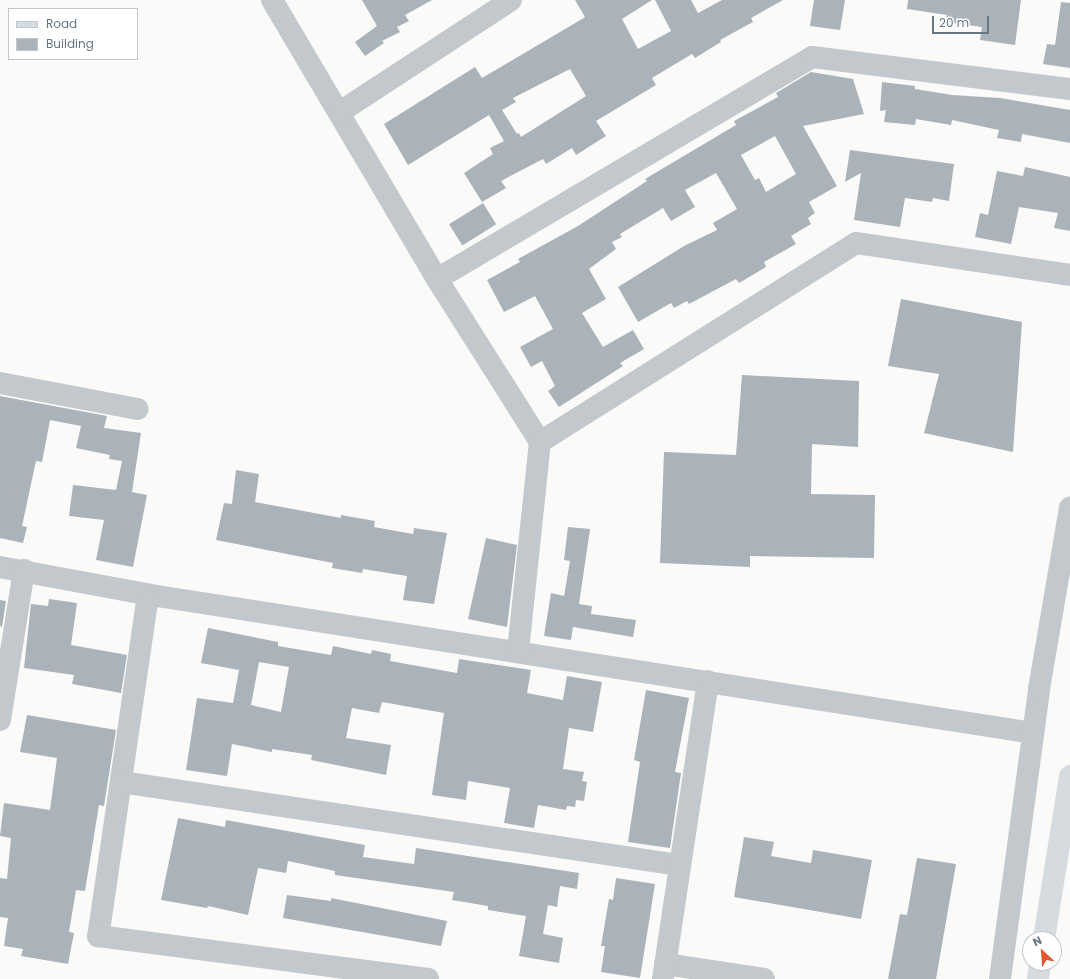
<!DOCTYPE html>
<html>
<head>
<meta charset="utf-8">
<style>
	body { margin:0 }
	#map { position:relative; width:1070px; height:979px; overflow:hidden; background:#fafaf8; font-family:Poppins,sans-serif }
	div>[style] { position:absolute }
	.building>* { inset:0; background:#aab3b9; transform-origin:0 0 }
	.minor>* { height:22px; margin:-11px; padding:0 11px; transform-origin:11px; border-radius:11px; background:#c3c8cc }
	.major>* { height:22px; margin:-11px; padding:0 11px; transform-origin:11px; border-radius:11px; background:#d6dbdf }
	span { translate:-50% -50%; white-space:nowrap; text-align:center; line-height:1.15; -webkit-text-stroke:4px #fff; paint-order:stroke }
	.legend { position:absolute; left:8px; top:8px; width:130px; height:52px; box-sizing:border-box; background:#fff; border:1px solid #c1c8cd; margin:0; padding:5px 7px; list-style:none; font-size:12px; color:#657683 }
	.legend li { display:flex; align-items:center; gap:8px; height:20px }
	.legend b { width:20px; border:1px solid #c1c8cd }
	.north { position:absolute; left:1022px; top:931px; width:40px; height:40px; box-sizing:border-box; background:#fff; border:1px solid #c1c8cd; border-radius:50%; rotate:334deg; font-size:11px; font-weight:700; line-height:16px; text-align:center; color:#657683 }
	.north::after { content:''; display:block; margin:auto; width:14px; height:18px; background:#e4572e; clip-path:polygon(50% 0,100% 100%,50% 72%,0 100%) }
	.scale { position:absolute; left:932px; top:16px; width:57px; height:18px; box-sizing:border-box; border:2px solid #657683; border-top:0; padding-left:5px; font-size:12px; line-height:14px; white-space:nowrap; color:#657683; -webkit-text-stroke:3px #fff; paint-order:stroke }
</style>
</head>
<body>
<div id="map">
	<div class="building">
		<i style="clip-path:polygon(362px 0,432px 0,405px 15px,409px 21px,397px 27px,400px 32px,382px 41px,384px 43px,365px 56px,355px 42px,377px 26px)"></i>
		<i style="clip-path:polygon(evenodd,575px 0,652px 0,622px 19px,638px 49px,671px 31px,655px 0,691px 0,698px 13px,722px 0,783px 0,751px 18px,753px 22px,720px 40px,721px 42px,695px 58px,692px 54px,652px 78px,656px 85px,596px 121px,606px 136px,576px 155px,572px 148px,546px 164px,543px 159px,501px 181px,506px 188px,482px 202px,464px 173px,493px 154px,490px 148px,504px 141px,489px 115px,408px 165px,384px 124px,475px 67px,482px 78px,582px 19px,585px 17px,575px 0,570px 69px,586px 96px,521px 137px,519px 133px,517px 134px,502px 110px,516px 102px,513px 98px,570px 69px)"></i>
		<i style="clip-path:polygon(814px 0,845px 0,840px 30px,810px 26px)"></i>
		<i style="clip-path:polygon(908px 0,1021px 0,1015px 45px,980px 40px,982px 27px,946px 22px,947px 15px,907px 9px)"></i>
		<i style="clip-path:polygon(1061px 2px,1070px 3px,1070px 68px,1043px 64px,1047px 44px,1055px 45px)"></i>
		<i style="clip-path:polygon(evenodd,811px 72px,853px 79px,864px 114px,803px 126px,837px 186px,809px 202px,815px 213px,808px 218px,811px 224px,791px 236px,796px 244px,764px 262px,766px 267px,739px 283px,736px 279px,689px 304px,687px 301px,674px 308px,671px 303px,638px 322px,618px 287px,684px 246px,717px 230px,713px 223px,737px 209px,716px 173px,685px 190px,695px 207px,671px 221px,663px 208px,620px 234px,622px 237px,612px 242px,616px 249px,589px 269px,606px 299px,582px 313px,603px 347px,633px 330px,644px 349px,620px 363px,623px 366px,559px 407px,548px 391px,555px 386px,542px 361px,531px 367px,520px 347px,553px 329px,535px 296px,504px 312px,487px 280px,520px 262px,518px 259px,578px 226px,647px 181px,645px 179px,736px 125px,734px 121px,778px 97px,776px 93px,811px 72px,775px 136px,796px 174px,766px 192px,759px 178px,755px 180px,741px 155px,775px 136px)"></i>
		<i style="clip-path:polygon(882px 82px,915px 86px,915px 89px,952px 95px,1000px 98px,1070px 110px,1070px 143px,1022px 134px,1021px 142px,997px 138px,999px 130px,952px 120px,951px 125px,916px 119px,915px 125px,884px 122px,886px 110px,880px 111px)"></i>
		<i style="clip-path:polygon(850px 150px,954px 164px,949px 201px,933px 198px,932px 202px,905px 198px,900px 227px,854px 220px,861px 173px,845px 182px)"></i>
		<i style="clip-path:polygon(1025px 167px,1070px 177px,1070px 231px,1054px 228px,1058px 213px,1019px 207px,1011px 244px,975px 237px,980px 213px,988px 215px,997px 171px,1023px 176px)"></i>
		<i style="left:483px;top:203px;width:25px;height:40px;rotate:58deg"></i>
		<i style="clip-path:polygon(901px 299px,1022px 322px,1013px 452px,924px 433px,939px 374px,888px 366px)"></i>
		<i style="clip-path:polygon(742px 375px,859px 381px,858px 447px,812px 444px,811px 494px,875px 495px,874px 558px,750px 556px,750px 567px,660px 563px,664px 452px,736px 455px)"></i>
		<i style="clip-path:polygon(0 396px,107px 416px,104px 428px,141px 433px,132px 492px,147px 495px,133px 567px,96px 560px,104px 520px,69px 516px,73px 485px,116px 490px,122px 461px,109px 459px,110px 455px,76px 448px,81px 426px,50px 420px,42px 462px,36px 461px,22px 526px,27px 527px,23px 543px,0 538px)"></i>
		<i style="clip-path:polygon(236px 470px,259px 474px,255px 502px,341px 518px,341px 515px,375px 521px,374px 527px,413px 534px,414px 528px,447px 533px,434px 604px,403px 600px,407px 576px,363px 569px,362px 573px,332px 568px,333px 563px,216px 540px,224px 503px,232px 504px)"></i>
		<i style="clip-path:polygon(568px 527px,590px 529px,579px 604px,592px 606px,591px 614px,636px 620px,633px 637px,573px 627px,571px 640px,544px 636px,551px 593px,564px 596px,570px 561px,564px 560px)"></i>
		<i style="clip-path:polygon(486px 538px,517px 545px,507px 627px,468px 619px)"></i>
		<i style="clip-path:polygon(49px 599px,77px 603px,71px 645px,127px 655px,121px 693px,72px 684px,74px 675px,24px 668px,31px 604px,48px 606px)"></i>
		<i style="clip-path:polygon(0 600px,6px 601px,2px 627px,0 626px)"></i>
		<i style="clip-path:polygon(evenodd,208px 628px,278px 642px,278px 646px,331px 655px,333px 646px,371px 654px,372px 650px,391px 654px,390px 661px,457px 673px,459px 659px,531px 670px,527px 693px,563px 700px,567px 676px,602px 682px,593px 732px,569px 728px,563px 769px,584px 772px,582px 781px,587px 782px,584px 801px,576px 800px,575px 807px,567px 806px,566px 810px,538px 805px,534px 828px,504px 823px,510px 788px,468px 781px,466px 800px,432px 795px,444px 713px,382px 702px,379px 713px,352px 708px,346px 738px,391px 745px,386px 775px,311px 760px,312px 755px,272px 749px,272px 752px,232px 744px,227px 776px,186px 770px,197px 698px,233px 703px,239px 670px,201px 663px,208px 628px,259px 662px,289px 667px,281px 712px,251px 705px,259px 662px)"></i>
		<i style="clip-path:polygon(646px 690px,689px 698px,675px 772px,681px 773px,670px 848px,628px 842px,640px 762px,634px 760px)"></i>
		<i style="clip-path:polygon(27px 715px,116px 730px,104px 806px,99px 805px,85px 891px,76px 890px,69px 932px,74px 933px,68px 964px,21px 956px,23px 949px,4px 946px,8px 918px,0 917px,0 878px,7px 879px,11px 838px,0 836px,4px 803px,50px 810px,57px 758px,20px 752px)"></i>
		<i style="clip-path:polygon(178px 818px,225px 827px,226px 820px,365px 845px,363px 857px,414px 864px,416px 848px,579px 873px,577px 889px,560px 886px,557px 907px,548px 905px,543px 934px,563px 938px,559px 963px,519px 956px,526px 916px,488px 910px,488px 906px,452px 900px,454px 892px,335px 875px,335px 871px,288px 861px,286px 873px,258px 868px,248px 915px,208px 906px,207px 908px,161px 900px)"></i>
		<i style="clip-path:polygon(744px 837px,774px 842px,771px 856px,811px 863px,813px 850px,872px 860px,861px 919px,734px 897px)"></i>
		<i style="clip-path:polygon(917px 858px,956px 864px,936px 979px,888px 979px,900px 914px,907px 915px)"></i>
		<i style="clip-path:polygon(616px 878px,655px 884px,640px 978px,601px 972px,605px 946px,601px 946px,609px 899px,613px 900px)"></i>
		<i style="clip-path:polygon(287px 895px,331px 901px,331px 898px,447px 921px,441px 946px,283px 918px)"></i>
	</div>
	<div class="minor">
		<i style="left:272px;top:0;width:324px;rotate:59.4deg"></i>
		<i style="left:437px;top:279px;width:193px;rotate:57.7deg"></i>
		<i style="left:340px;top:112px;width:204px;rotate:-33.2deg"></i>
		<i style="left:437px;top:279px;width:436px;rotate:-30.6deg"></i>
		<i style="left:812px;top:57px;width:260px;rotate:7.1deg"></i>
		<i style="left:0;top:383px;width:140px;rotate:10.7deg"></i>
		<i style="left:0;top:567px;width:160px;rotate:10.5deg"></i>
		<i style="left:157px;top:596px;width:887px;rotate:8.89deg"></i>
		<i style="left:148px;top:595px;width:345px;rotate:98.3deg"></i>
		<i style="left:98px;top:936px;width:333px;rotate:7.4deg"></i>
		<i style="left:518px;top:651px;width:210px;rotate:-84deg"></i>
		<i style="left:540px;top:442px;width:373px;rotate:-32.2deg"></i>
		<i style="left:856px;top:243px;width:216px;rotate:8.5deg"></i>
		<i style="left:0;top:720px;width:152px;rotate:-80.9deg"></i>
		<i style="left:121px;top:782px;width:565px;rotate:8.45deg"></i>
		<i style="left:665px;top:964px;width:100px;rotate:8.6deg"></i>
		<i style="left:663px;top:979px;width:301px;rotate:-81.4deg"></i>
		<i style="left:1000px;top:979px;width:293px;rotate:-82.3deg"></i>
		<i style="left:1039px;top:689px;width:184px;rotate:-80.3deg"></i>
	</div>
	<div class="major">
		<i style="left:1044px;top:939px;width:165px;rotate:-80.9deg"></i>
		<i style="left:1038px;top:979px;width:16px;rotate:-83deg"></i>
	</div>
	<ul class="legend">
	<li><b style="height:5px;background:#d6dbdf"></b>Road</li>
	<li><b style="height:11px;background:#aab3b9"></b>Building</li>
	</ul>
	<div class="north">N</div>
	<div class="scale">20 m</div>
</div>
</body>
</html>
